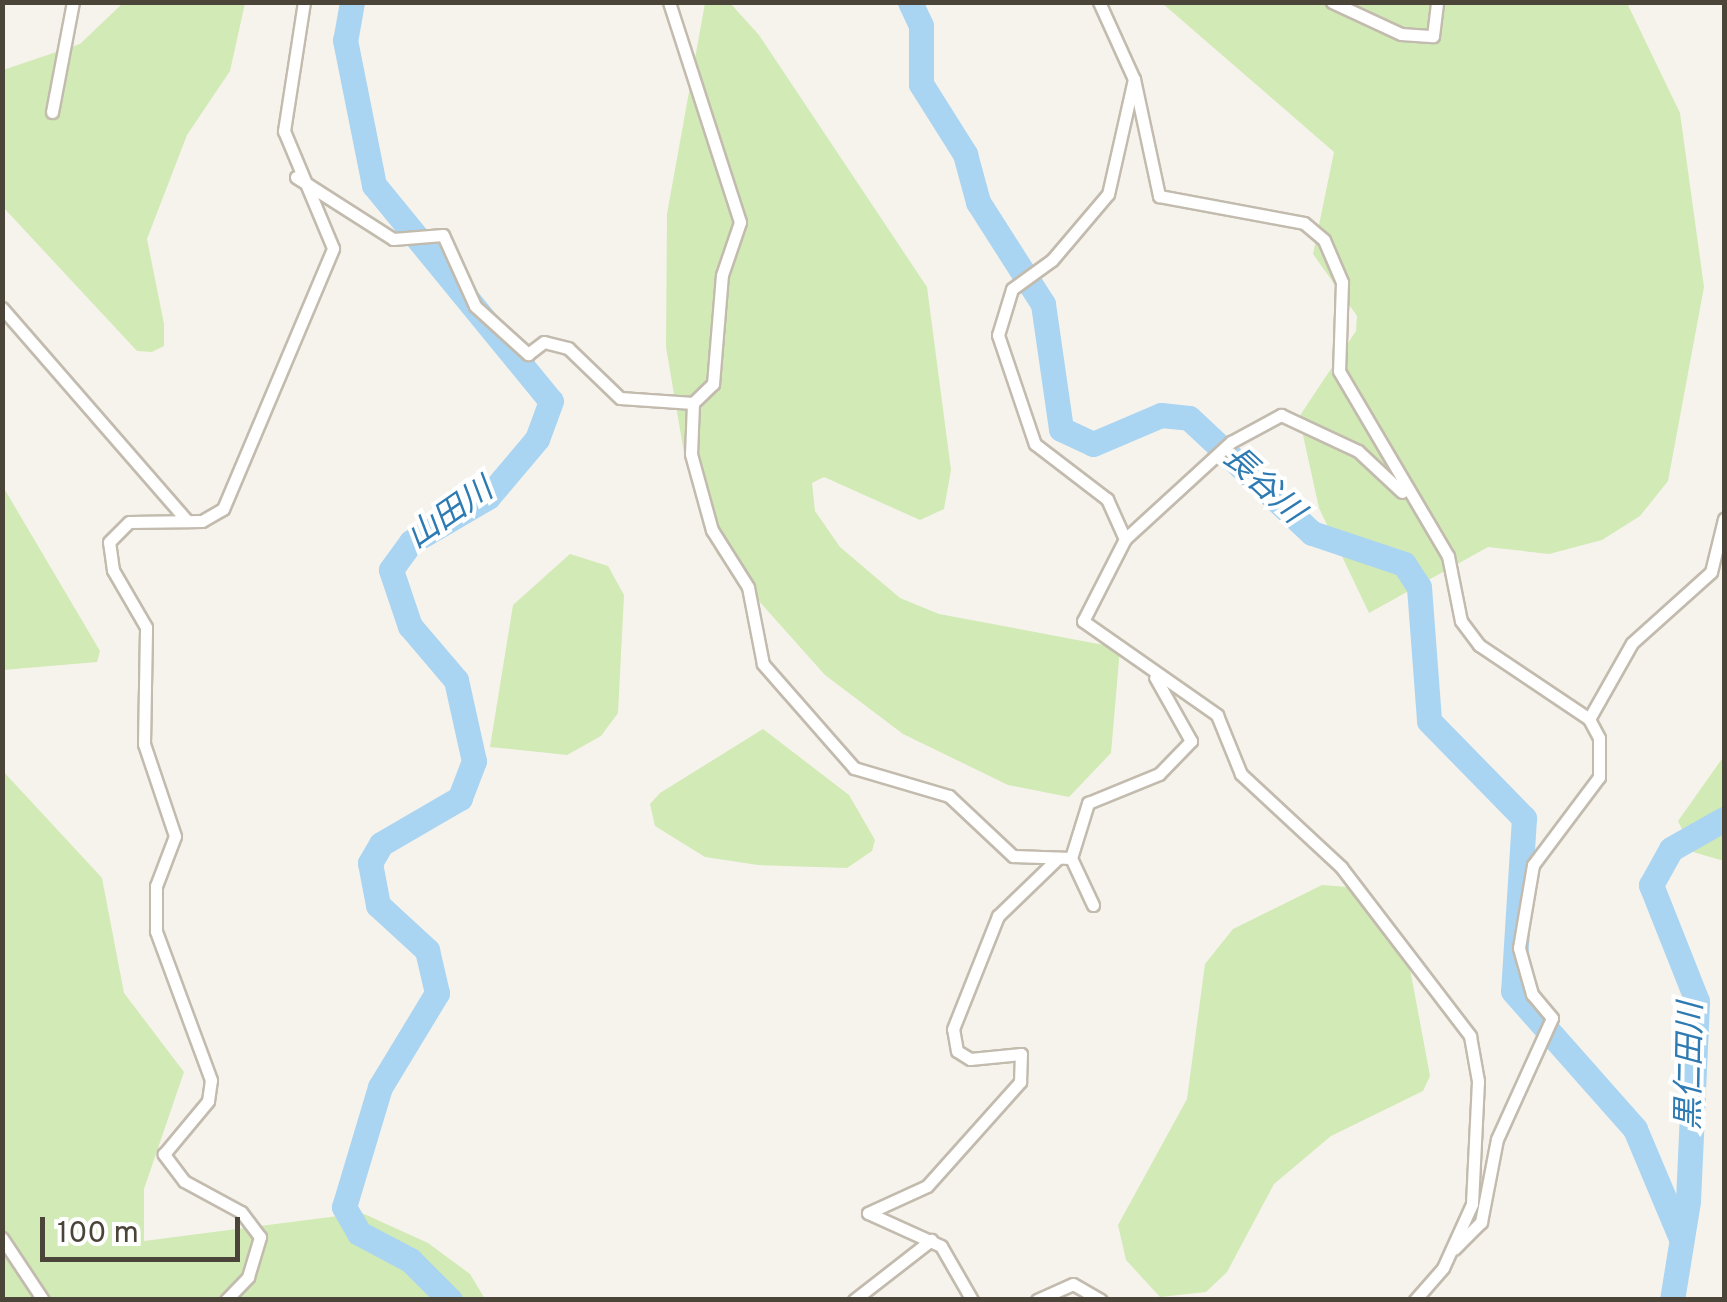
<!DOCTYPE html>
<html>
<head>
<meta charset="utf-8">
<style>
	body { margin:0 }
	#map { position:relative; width:1727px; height:1302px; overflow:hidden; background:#f6f3ec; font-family:Overpass,"Noto Sans JP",sans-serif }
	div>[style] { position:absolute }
	.green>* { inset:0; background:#d2eab5 }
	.river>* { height:25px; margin:-12.5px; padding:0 12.5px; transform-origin:12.5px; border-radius:12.5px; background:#a9d4f2 }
	.roads { filter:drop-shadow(2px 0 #c2bbae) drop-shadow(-2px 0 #c2bbae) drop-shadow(0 2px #c2bbae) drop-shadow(0 -2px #c2bbae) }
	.minor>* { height:11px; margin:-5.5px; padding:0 5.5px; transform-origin:5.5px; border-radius:5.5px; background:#fff }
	span { translate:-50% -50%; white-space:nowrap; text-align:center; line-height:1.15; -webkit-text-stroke:8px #fff; paint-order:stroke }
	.water-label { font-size:32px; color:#2e7ab2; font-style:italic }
	.frame { position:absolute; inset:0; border:5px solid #4b4439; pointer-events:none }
	.scale { position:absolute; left:40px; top:1217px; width:200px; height:45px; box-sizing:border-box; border:5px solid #4b4439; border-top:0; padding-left:12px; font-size:30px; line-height:35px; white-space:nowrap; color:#4b4439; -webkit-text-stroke:8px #fff; paint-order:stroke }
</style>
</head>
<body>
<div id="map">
	<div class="green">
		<i style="clip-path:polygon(123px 3px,245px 3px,230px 71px,187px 135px,147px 239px,164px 324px,164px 346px,152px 352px,137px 351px,3px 207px,3px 70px,80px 44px)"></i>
		<i style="clip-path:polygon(705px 3px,730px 3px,759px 35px,927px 287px,951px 470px,944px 509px,920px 520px,824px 477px,812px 483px,815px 511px,840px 547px,900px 598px,939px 614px,1120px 648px,1111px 753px,1069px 797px,1008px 785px,903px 734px,825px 675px,717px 554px,685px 459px,666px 347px,667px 214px)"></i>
		<i style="clip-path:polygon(1162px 3px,1627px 3px,1680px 113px,1704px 287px,1668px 481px,1640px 516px,1602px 540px,1549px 554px,1488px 547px,1369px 613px,1319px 508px,1299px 417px,1356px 331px,1357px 316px,1313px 254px,1334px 152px)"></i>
		<i style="clip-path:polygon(2px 485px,100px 651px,97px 662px,3px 670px)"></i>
		<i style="clip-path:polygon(570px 554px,608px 566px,624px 595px,618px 713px,601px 736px,567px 755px,490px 747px,513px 605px)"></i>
		<i style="clip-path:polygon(763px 729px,849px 795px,875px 840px,872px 851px,847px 868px,758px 865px,705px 857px,655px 826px,650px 804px,660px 793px)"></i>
		<i style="clip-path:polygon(1724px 756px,1724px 861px,1693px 852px,1678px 821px)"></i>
		<i style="clip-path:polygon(2px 770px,102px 878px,124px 993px,184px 1072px,144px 1189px,144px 1241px,362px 1213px,428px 1243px,470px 1274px,485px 1299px,3px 1299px)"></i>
		<i style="clip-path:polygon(1322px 885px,1348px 887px,1383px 915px,1408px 958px,1430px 1076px,1423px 1091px,1331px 1136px,1274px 1184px,1227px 1272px,1206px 1292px,1160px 1297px,1126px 1260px,1118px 1225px,1187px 1099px,1205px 964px,1233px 929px)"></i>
	</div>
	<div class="river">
		<i style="left:352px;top:2px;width:39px;rotate:100deg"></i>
		<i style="left:345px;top:40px;width:148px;rotate:78.7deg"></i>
		<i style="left:374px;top:185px;width:279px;rotate:50.7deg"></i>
		<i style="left:551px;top:401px;width:40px;rotate:110.2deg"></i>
		<i style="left:537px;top:439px;width:76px;rotate:130.2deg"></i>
		<i style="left:488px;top:497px;width:89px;rotate:149.7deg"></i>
		<i style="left:411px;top:542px;width:34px;rotate:126deg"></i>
		<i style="left:391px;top:570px;width:59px;rotate:71.3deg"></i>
		<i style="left:410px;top:626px;width:71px;rotate:49.6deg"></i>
		<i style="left:456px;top:680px;width:83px;rotate:77.5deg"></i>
		<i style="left:474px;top:761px;width:40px;rotate:111deg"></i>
		<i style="left:460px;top:798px;width:91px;rotate:149.8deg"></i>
		<i style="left:381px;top:844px;width:22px;rotate:120deg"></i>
		<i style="left:370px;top:863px;width:43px;rotate:79.2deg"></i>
		<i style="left:378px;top:905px;width:67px;rotate:42.6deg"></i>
		<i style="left:427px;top:950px;width:44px;rotate:76.9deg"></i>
		<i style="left:437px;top:993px;width:110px;rotate:121.2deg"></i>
		<i style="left:380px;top:1087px;width:125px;rotate:106.7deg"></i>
		<i style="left:344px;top:1207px;width:30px;rotate:60deg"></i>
		<i style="left:359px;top:1233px;width:58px;rotate:27.9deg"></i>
		<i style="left:410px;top:1260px;width:57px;rotate:45deg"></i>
		<i style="left:910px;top:2px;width:26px;rotate:65deg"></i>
		<i style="left:921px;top:26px;width:58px;rotate:90deg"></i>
		<i style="left:921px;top:84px;width:83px;rotate:57.8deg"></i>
		<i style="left:965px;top:154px;width:50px;rotate:74.8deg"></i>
		<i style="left:978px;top:202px;width:121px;rotate:57.5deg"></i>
		<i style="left:1043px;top:304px;width:126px;rotate:81.8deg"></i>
		<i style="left:1061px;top:429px;width:35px;rotate:25deg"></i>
		<i style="left:1093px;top:444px;width:74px;rotate:-23.1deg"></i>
		<i style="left:1161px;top:415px;width:28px;rotate:6deg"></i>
		<i style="left:1189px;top:418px;width:168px;rotate:43.1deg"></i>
		<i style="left:1312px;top:533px;width:97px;rotate:18.6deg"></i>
		<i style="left:1404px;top:564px;width:27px;rotate:57deg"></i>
		<i style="left:1419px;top:587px;width:134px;rotate:85.7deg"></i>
		<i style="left:1429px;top:721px;width:136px;rotate:45.6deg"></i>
		<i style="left:1524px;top:818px;width:173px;rotate:93.6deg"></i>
		<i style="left:1513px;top:991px;width:184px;rotate:48.5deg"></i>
		<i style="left:1635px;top:1129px;width:116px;rotate:67.2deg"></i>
		<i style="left:1672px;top:1300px;width:100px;rotate:-80.8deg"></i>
		<i style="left:1688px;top:1201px;width:200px;rotate:-87.4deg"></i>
		<i style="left:1697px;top:1001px;width:125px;rotate:-111.6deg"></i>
		<i style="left:1651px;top:885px;width:41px;rotate:-60.9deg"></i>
		<i style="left:1671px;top:849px;width:61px;rotate:-29.5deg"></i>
	</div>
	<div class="roads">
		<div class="minor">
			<i style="left:1099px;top:2px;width:85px;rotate:65.6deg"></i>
			<i style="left:1134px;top:79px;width:120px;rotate:77.9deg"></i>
			<i style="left:1159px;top:196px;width:147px;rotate:10.5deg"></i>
			<i style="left:1304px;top:223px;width:26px;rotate:40deg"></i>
			<i style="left:1324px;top:240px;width:46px;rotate:66.8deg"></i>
			<i style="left:1342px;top:282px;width:89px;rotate:91.9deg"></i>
			<i style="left:1339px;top:371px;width:215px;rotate:59.5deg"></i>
			<i style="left:1448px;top:556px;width:66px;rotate:78.7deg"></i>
			<i style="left:1461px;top:621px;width:30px;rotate:53deg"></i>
			<i style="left:1479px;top:645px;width:133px;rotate:33.9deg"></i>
			<i style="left:1589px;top:719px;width:21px;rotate:62deg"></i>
			<i style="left:1599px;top:738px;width:39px;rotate:90deg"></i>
			<i style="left:1599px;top:777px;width:110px;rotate:126.9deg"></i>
			<i style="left:1533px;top:865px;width:84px;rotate:99.6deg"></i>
			<i style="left:1519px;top:948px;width:48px;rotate:74.2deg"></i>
			<i style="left:1532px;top:994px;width:31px;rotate:50deg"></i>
			<i style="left:1552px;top:1018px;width:133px;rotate:114.4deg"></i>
			<i style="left:1497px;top:1139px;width:85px;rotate:100.9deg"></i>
			<i style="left:1481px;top:1222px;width:38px;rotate:135deg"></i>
			<i style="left:1332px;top:2px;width:76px;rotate:24.9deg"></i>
			<i style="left:1401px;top:34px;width:32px;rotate:4deg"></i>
			<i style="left:1433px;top:36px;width:34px;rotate:-83deg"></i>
			<i style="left:1134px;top:79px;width:118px;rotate:102.7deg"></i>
			<i style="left:1108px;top:194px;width:87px;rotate:130.3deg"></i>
			<i style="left:1052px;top:260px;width:49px;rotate:144.1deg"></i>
			<i style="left:1012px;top:289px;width:48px;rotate:106.9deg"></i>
			<i style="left:998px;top:335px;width:115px;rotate:71.3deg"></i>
			<i style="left:1035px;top:444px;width:91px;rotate:37.4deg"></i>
			<i style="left:1107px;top:499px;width:44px;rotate:65.8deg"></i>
			<i style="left:1125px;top:539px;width:92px;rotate:117.1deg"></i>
			<i style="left:1083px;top:621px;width:164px;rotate:35deg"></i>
			<i style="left:1217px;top:715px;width:64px;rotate:67.9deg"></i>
			<i style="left:1241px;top:774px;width:137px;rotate:42.9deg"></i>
			<i style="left:1341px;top:867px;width:213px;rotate:52.6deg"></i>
			<i style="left:1470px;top:1036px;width:46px;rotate:79.9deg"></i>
			<i style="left:1478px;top:1081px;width:123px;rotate:92.8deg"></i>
			<i style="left:1472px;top:1204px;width:70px;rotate:114.4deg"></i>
			<i style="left:1443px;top:1268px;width:43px;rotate:131.2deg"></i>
			<i style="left:52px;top:112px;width:112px;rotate:-79.2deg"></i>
			<i style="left:296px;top:177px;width:115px;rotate:32.6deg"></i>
			<i style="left:393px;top:239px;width:50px;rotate:-4.6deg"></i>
			<i style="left:443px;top:235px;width:78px;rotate:65.7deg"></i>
			<i style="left:475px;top:306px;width:72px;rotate:42.2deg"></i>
			<i style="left:528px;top:354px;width:20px;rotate:-37deg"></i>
			<i style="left:544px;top:342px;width:25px;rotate:14deg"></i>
			<i style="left:568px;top:348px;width:72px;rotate:43.9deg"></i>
			<i style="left:620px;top:398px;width:73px;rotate:3.9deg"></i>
			<i style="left:693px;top:403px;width:28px;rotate:-44deg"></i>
			<i style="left:713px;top:384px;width:109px;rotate:-85.3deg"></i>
			<i style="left:722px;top:275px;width:56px;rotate:-71.2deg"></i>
			<i style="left:740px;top:222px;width:231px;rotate:-107.9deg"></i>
			<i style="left:2px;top:308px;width:282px;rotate:49deg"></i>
			<i style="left:693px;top:403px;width:51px;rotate:92.2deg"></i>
			<i style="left:691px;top:454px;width:79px;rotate:74.6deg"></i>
			<i style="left:712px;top:530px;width:67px;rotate:57.7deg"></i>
			<i style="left:748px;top:587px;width:78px;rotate:79deg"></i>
			<i style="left:763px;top:664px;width:138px;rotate:48.8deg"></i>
			<i style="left:854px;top:768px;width:99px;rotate:16.4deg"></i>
			<i style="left:949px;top:796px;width:88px;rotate:43.2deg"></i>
			<i style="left:1013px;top:856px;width:58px;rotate:2deg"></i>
			<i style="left:1071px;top:858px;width:52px;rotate:64.9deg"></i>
			<i style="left:1125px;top:539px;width:144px;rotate:-42.5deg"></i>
			<i style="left:1231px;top:442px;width:57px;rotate:-28.4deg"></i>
			<i style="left:1281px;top:415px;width:85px;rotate:25.1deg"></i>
			<i style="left:1358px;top:451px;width:60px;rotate:43deg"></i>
			<i style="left:1589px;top:719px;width:87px;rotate:-60.5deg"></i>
			<i style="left:1632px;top:643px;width:106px;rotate:-41.9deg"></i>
			<i style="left:1711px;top:572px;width:55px;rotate:-76.2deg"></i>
			<i style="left:1071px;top:858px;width:58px;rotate:-72.8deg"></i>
			<i style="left:1088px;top:803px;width:77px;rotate:-22.2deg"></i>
			<i style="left:1159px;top:774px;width:46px;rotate:-45.9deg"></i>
			<i style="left:1191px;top:741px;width:73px;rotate:-119.4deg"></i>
			<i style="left:2px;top:1238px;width:74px;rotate:56.5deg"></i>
			<i style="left:226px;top:1300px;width:32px;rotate:-46deg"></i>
			<i style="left:248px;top:1277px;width:42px;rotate:-73.3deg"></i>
			<i style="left:260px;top:1237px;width:31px;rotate:-127deg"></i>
			<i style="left:241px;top:1212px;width:65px;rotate:-151.5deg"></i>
			<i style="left:184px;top:1181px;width:34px;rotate:-127deg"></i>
			<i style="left:164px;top:1154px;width:69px;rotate:-50.3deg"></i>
			<i style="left:208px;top:1101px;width:21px;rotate:-82deg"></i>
			<i style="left:211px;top:1080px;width:159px;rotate:-110.3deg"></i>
			<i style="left:156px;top:931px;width:45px;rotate:-90deg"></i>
			<i style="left:156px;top:886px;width:53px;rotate:-69.2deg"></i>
			<i style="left:175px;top:836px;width:97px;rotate:-108.6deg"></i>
			<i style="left:144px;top:744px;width:117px;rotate:-89deg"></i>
			<i style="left:146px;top:627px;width:66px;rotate:-120.1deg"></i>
			<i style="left:113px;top:570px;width:28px;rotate:-98deg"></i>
			<i style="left:109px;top:542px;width:28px;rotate:-45deg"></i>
			<i style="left:129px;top:522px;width:73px;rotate:-0.8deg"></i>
			<i style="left:202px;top:521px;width:24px;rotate:-30deg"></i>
			<i style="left:223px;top:509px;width:283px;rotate:-67.1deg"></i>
			<i style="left:333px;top:248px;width:127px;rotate:-112.7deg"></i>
			<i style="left:284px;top:131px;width:131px;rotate:-81.2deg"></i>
			<i style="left:854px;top:1300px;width:98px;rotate:-37.9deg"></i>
			<i style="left:972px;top:1300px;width:62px;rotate:-119.9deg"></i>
			<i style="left:941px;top:1246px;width:80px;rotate:-155.7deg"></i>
			<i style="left:868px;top:1213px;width:65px;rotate:-24.6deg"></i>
			<i style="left:927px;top:1186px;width:140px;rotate:-48.2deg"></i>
			<i style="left:1020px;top:1082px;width:28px;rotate:-88deg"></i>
			<i style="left:1021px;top:1054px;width:51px;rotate:174.4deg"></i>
			<i style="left:970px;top:1059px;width:15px;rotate:-148deg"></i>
			<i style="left:957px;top:1051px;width:22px;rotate:-100deg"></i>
			<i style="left:953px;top:1029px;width:122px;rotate:-68.3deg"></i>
			<i style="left:998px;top:916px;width:83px;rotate:-44deg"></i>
			<i style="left:1037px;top:1300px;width:39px;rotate:-24deg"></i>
			<i style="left:1073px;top:1284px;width:32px;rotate:30deg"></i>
		</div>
	</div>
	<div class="water-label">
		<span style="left:1262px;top:486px;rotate:43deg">長谷川</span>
		<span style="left:451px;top:515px;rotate:-35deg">山田川</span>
		<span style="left:1692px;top:1066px;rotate:-89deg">黒仁田川</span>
	</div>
	<div class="frame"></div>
	<div class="scale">100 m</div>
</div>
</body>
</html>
